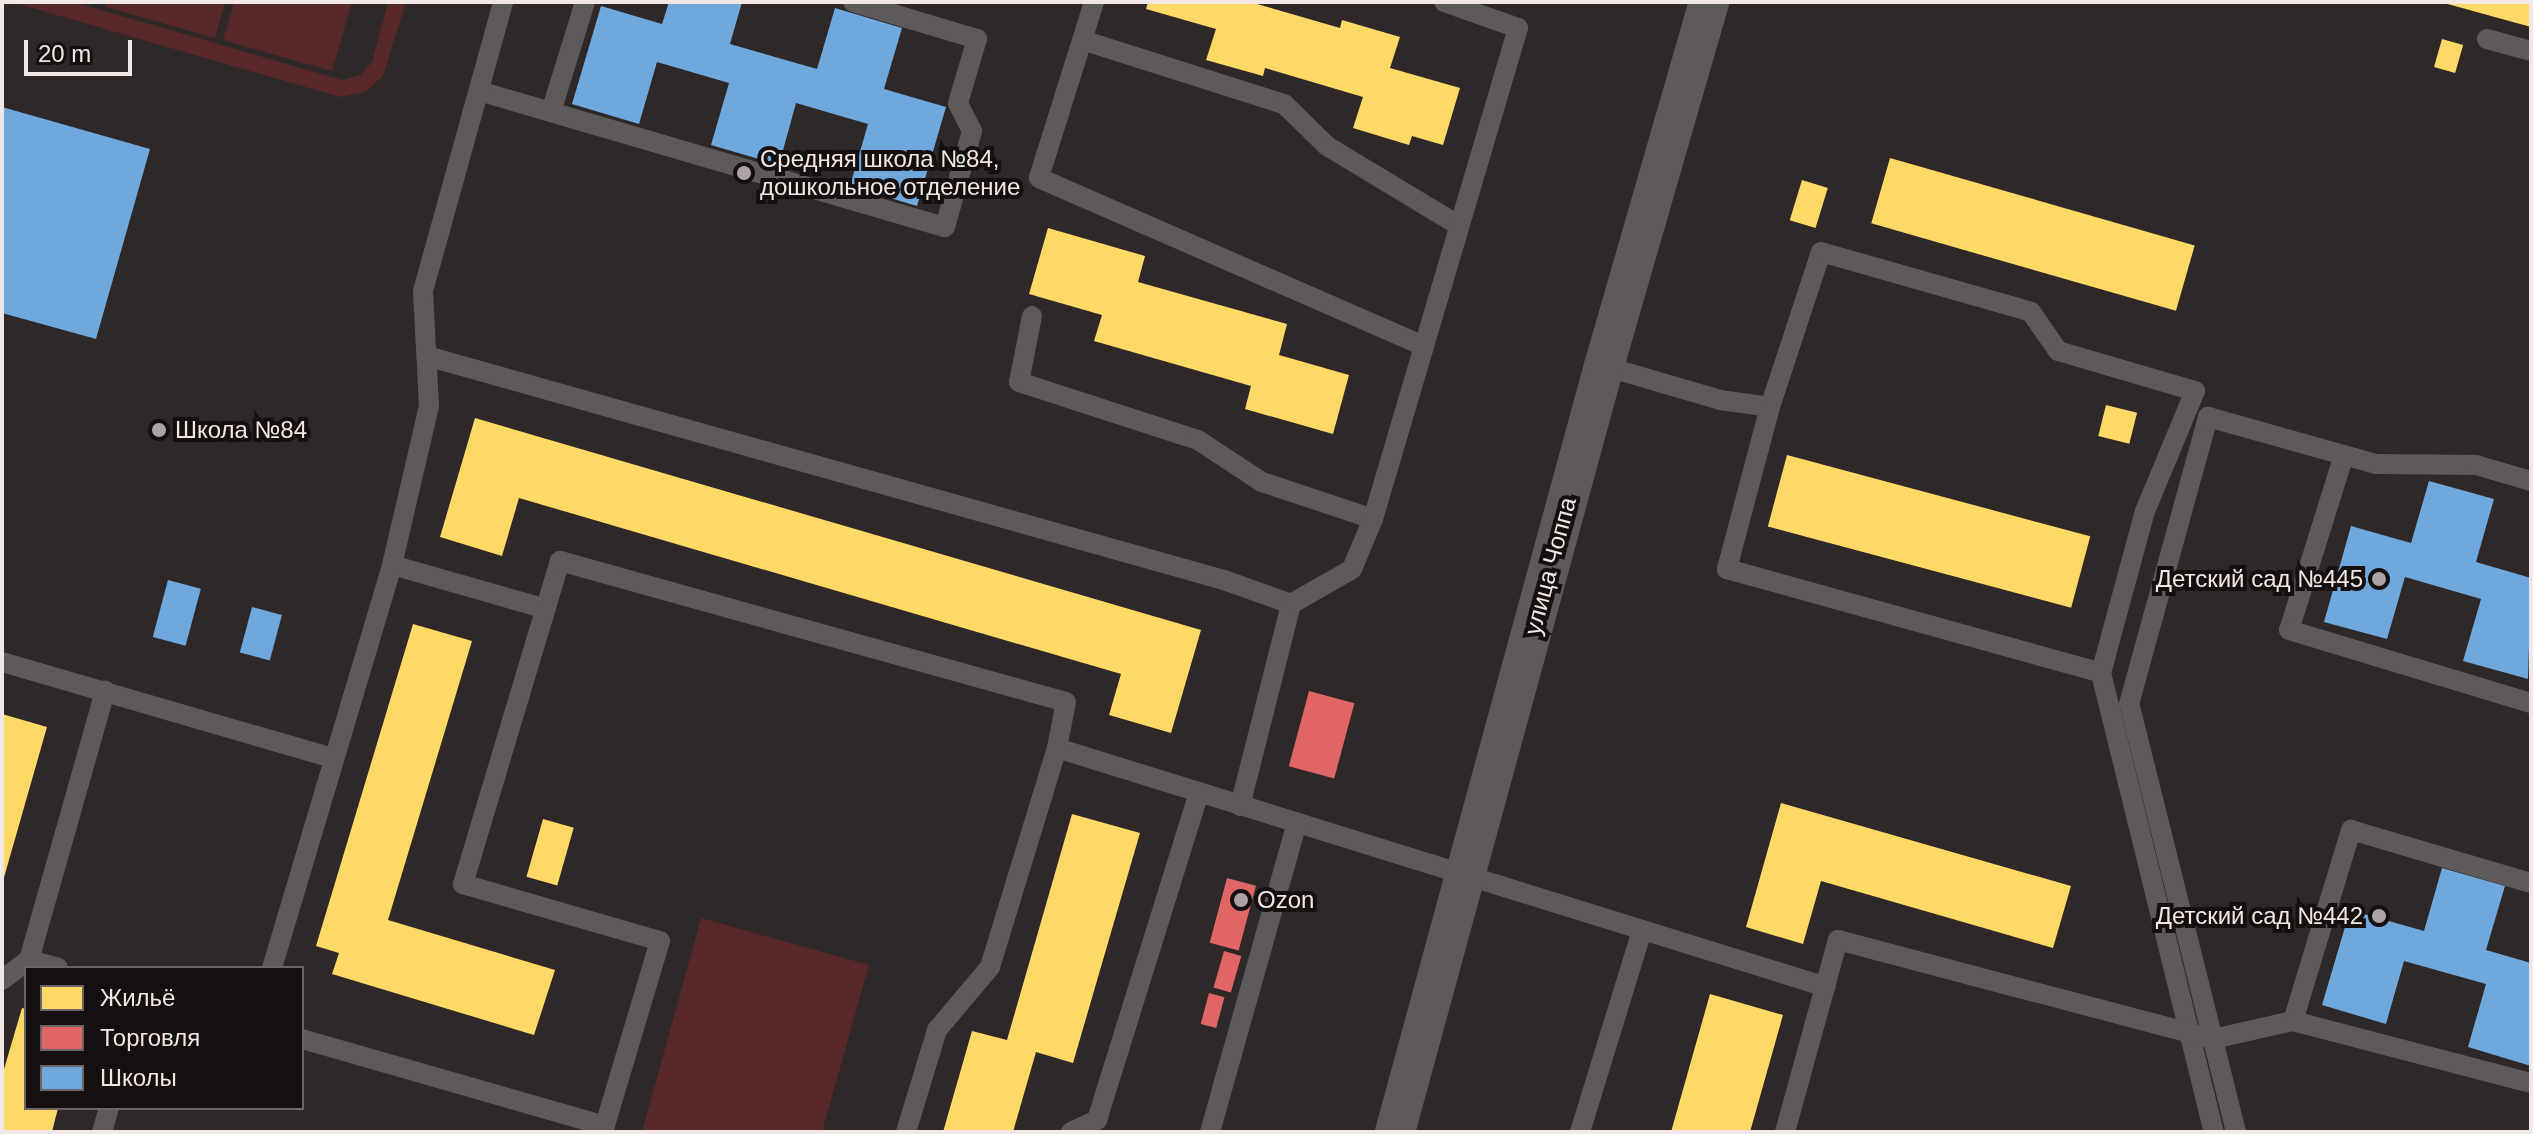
<!DOCTYPE html>
<html>
<head>
<meta charset="utf-8">
<style>
	body { margin:0 }
	#map { position:relative; width:2533px; height:1134px; overflow:hidden; background:#2e2828; font-family:Arial,sans-serif }
	div>[style] { position:absolute }
	.green>* { inset:0; background:#582727 }
	.homes>* { inset:0; background:#ffd966; transform-origin:0 0 }
	.shops>* { inset:0; background:#e06666; transform-origin:0 0 }
	.schools>* { inset:0; background:#6fa8dc; transform-origin:0 0 }
	.service>* { height:20px; margin:-10px; padding:0 10px; transform-origin:10px; border-radius:10px; background:#5f5a5a }
	.minor>* { height:40px; margin:-20px; padding:0 20px; transform-origin:20px; border-radius:20px; background:#5f5a5a }
	.dots>* { width:22px; height:22px; translate:-50% -50%; box-sizing:border-box; border:4px solid #150f0f; border-radius:50% }
	span { translate:-50% -50%; white-space:nowrap; text-align:center; line-height:1.15; -webkit-text-stroke:8px #150f0f; paint-order:stroke }
	.poi-label { font-size:24px; color:#f0e7e6 }
	.left { translate:0 -50%; text-align:left }
	.right { translate:-100% -50%; text-align:right }
	.street-label { font-size:24px; color:#f0e7e6 }
	.frame { position:absolute; inset:0; border:4px solid #f0e7e6; pointer-events:none }
	.legend { position:absolute; left:24px; top:966px; width:280px; height:144px; box-sizing:border-box; background:#150f0f; border:2px solid #6d6565; margin:0; padding:10px 14px; list-style:none; font-size:24px; color:#f0e7e6 }
	.legend li { display:flex; align-items:center; gap:16px; height:40px }
	.legend b { width:40px; border:2px solid #6d6565 }
	.scale { position:absolute; left:24px; top:40px; width:108px; height:36px; box-sizing:border-box; border:4px solid #f0e7e6; border-top:0; padding-left:10px; font-size:24px; line-height:28px; white-space:nowrap; color:#f0e7e6; -webkit-text-stroke:6px #150f0f; paint-order:stroke }
</style>
</head>
<body>
<div id="map">
	<div class="green">
		<i style="clip-path:polygon(12px 2px,73px 2px,342px 80px,361px 75px,372px 62px,388px 2px,406px 2px,383px 76px,365px 92px,340px 97px)"></i>
		<i style="clip-path:polygon(107px 2px,225px 2px,215px 38px,106px 7px)"></i>
		<i style="clip-path:polygon(234px 2px,352px 2px,332px 71px,223px 40px)"></i>
		<i style="clip-path:polygon(701px 918px,869px 965px,822px 1132px,642px 1132px)"></i>
	</div>
	<div class="homes">
		<i style="clip-path:polygon(1148px 2px,1250px 2px,1340px 28px,1342px 20px,1400px 37px,1390px 68px,1460px 88px,1443px 145px,1412px 136px,1409px 145px,1353px 128px,1363px 97px,1265px 68px,1263px 76px,1206px 60px,1216px 29px,1146px 9px)"></i>
		<i style="clip-path:polygon(2531px 2px,2531px 27px,2444px 3px,2444px 2px)"></i>
		<i style="left:2442px;top:39px;width:22px;height:29px;rotate:16deg"></i>
		<i style="left:1890px;top:158px;width:317px;height:68px;rotate:16deg"></i>
		<i style="left:1802px;top:180px;width:27px;height:42px;rotate:17deg"></i>
		<i style="clip-path:polygon(1048px 228px,1145px 256px,1138px 282px,1287px 324px,1279px 355px,1349px 375px,1333px 434px,1245px 409px,1251px 386px,1094px 341px,1102px 315px,1029px 294px)"></i>
		<i style="left:2106px;top:405px;width:32px;height:32px;rotate:14deg"></i>
		<i style="clip-path:polygon(475px 418px,1201px 630px,1171px 733px,1109px 715px,1121px 674px,519px 498px,502px 556px,440px 537px)"></i>
		<i style="left:1787px;top:455px;width:314px;height:74px;rotate:15deg"></i>
		<i style="clip-path:polygon(413px 624px,472px 641px,388px 920px,555px 970px,534px 1035px,332px 974px,339px 953px,316px 946px)"></i>
		<i style="clip-path:polygon(2px 714px,47px 727px,3px 881px,2px 881px)"></i>
		<i style="clip-path:polygon(1781px 803px,2071px 886px,2053px 948px,1821px 881px,1803px 944px,1746px 927px)"></i>
		<i style="clip-path:polygon(1072px 814px,1140px 833px,1073px 1063px,1036px 1052px,1013px 1132px,943px 1132px,972px 1031px,1007px 1040px)"></i>
		<i style="left:543px;top:819px;width:32px;height:60px;rotate:16deg"></i>
		<i style="clip-path:polygon(1710px 994px,1783px 1015px,1750px 1132px,1671px 1132px)"></i>
		<i style="clip-path:polygon(22px 1008px,26px 1009px,26px 1108px,58px 1108px,52px 1132px,2px 1132px,2px 1076px)"></i>
	</div>
	<div class="shops">
		<i style="left:1309px;top:691px;width:47px;height:78px;rotate:15deg"></i>
		<i style="left:1227px;top:878px;width:30px;height:67px;rotate:15deg"></i>
		<i style="left:1224px;top:951px;width:18px;height:38px;rotate:16deg"></i>
		<i style="left:1209px;top:993px;width:16px;height:32px;rotate:15deg"></i>
	</div>
	<div class="schools">
		<i style="clip-path:polygon(669px 2px,742px 2px,730px 44px,817px 69px,835px 8px,902px 28px,884px 89px,946px 107px,917px 206px,850px 186px,868px 124px,796px 103px,779px 165px,711px 145px,729px 83px,657px 62px,639px 124px,572px 104px,601px 6px,662px 24px)"></i>
		<i style="clip-path:polygon(2px 107px,150px 149px,96px 339px,2px 313px)"></i>
		<i style="clip-path:polygon(2429px 481px,2494px 499px,2476px 562px,2531px 578px,2528px 679px,2463px 661px,2481px 599px,2405px 577px,2387px 639px,2324px 622px,2351px 526px,2411px 543px)"></i>
		<i style="left:168px;top:580px;width:34px;height:59px;rotate:15deg"></i>
		<i style="left:252px;top:607px;width:31px;height:47px;rotate:15deg"></i>
		<i style="clip-path:polygon(2442px 868px,2505px 886px,2486px 950px,2531px 963px,2531px 1066px,2468px 1047px,2486px 984px,2404px 961px,2386px 1024px,2322px 1005px,2350px 910px,2424px 931px)"></i>
	</div>
	<div class="service">
		<i style="left:1094px;top:2px;width:184px;rotate:107.4deg"></i>
		<i style="left:1039px;top:178px;width:417px;rotate:23.6deg"></i>
		<i style="left:2487px;top:39px;width:46px;rotate:15.3deg"></i>
		<i style="left:1082px;top:40px;width:212px;rotate:17.6deg"></i>
		<i style="left:1284px;top:104px;width:60px;rotate:44.3deg"></i>
		<i style="left:1327px;top:146px;width:153px;rotate:31.1deg"></i>
		<i style="left:479px;top:91px;width:485px;rotate:16.3deg"></i>
		<i style="left:945px;top:227px;width:100px;rotate:-74.3deg"></i>
		<i style="left:972px;top:131px;width:31px;rotate:-117deg"></i>
		<i style="left:958px;top:103px;width:67px;rotate:-73.5deg"></i>
		<i style="left:977px;top:39px;width:129px;rotate:-163.4deg"></i>
		<i style="left:551px;top:112px;width:115px;rotate:-72.8deg"></i>
		<i style="left:1032px;top:316px;width:67px;rotate:101.1deg"></i>
		<i style="left:1019px;top:382px;width:188px;rotate:18deg"></i>
		<i style="left:1198px;top:440px;width:77px;rotate:33.3deg"></i>
		<i style="left:1262px;top:482px;width:117px;rotate:18.4deg"></i>
		<i style="left:430px;top:357px;width:825px;rotate:15.69deg"></i>
		<i style="left:1224px;top:580px;width:71px;rotate:19.7deg"></i>
		<i style="left:1604px;top:366px;width:121px;rotate:16.3deg"></i>
		<i style="left:1720px;top:400px;width:50px;rotate:8deg"></i>
		<i style="left:1770px;top:407px;width:163px;rotate:-71.8deg"></i>
		<i style="left:1821px;top:252px;width:218px;rotate:15.9deg"></i>
		<i style="left:2031px;top:312px;width:47px;rotate:55.3deg"></i>
		<i style="left:2058px;top:351px;width:143px;rotate:16.3deg"></i>
		<i style="left:2195px;top:391px;width:130px;rotate:112.6deg"></i>
		<i style="left:2145px;top:511px;width:168px;rotate:105.2deg"></i>
		<i style="left:2101px;top:673px;width:473px;rotate:76.2deg"></i>
		<i style="left:1770px;top:407px;width:168px;rotate:104.9deg"></i>
		<i style="left:1727px;top:569px;width:388px;rotate:15.5deg"></i>
		<i style="left:2344px;top:455px;width:183px;rotate:107.4deg"></i>
		<i style="left:2289px;top:630px;width:253px;rotate:16.8deg"></i>
		<i style="left:392px;top:565px;width:160px;rotate:15.9deg"></i>
		<i style="left:2px;top:662px;width:344px;rotate:16.2deg"></i>
		<i style="left:1240px;top:806px;width:208px;rotate:-75.8deg"></i>
		<i style="left:1291px;top:604px;width:70px;rotate:-29.8deg"></i>
		<i style="left:1352px;top:569px;width:54px;rotate:-67.2deg"></i>
		<i style="left:1373px;top:519px;width:512px;rotate:-73.55deg"></i>
		<i style="left:1518px;top:28px;width:78px;rotate:-160.6deg"></i>
		<i style="left:29px;top:960px;width:30px;rotate:15deg"></i>
		<i style="left:272px;top:968px;width:420px;rotate:-73.4deg"></i>
		<i style="left:392px;top:565px;width:163px;rotate:-76.9deg"></i>
		<i style="left:429px;top:406px;width:115px;rotate:-93deg"></i>
		<i style="left:423px;top:291px;width:300px;rotate:-74.5deg"></i>
		<i style="left:2px;top:980px;width:34px;rotate:-37deg"></i>
		<i style="left:29px;top:960px;width:280px;rotate:-74.2deg"></i>
		<i style="left:2293px;top:1021px;width:200px;rotate:-73.1deg"></i>
		<i style="left:2351px;top:830px;width:188px;rotate:16.4deg"></i>
		<i style="left:302px;top:1039px;width:315px;rotate:16deg"></i>
		<i style="left:102px;top:1132px;width:25px;rotate:-74deg"></i>
		<i style="left:603px;top:1132px;width:199px;rotate:-73.4deg"></i>
		<i style="left:660px;top:941px;width:205px;rotate:-163.9deg"></i>
		<i style="left:463px;top:884px;width:337px;rotate:-73.3deg"></i>
		<i style="left:560px;top:561px;width:525px;rotate:15.57deg"></i>
		<i style="left:1066px;top:702px;width:47px;rotate:101.1deg"></i>
		<i style="left:1057px;top:748px;width:805px;rotate:17.26deg"></i>
		<i style="left:906px;top:1132px;width:107px;rotate:-73.1deg"></i>
		<i style="left:937px;top:1030px;width:82px;rotate:-49.9deg"></i>
		<i style="left:990px;top:967px;width:229px;rotate:-73deg"></i>
		<i style="left:1071px;top:1132px;width:29px;rotate:-25deg"></i>
		<i style="left:1097px;top:1120px;width:343px;rotate:-72.7deg"></i>
		<i style="left:1210px;top:1132px;width:321px;rotate:-74.3deg"></i>
		<i style="left:1580px;top:1132px;width:211px;rotate:-72.9deg"></i>
		<i style="left:1785px;top:1132px;width:199px;rotate:-74.6deg"></i>
		<i style="left:1838px;top:940px;width:388px;rotate:14.8deg"></i>
		<i style="left:2213px;top:1039px;width:82px;rotate:-12.7deg"></i>
		<i style="left:2293px;top:1021px;width:246px;rotate:14.6deg"></i>
		<i style="left:2236px;top:1132px;width:441px;rotate:-104deg"></i>
		<i style="left:2129px;top:704px;width:298px;rotate:-74.6deg"></i>
		<i style="left:2208px;top:417px;width:174px;rotate:15.6deg"></i>
		<i style="left:2376px;top:464px;width:100px;rotate:0.6deg"></i>
		<i style="left:2476px;top:465px;width:57px;rotate:16.2deg"></i>
	</div>
	<div class="minor">
		<i style="left:1395px;top:1132px;width:794px;rotate:-74.74deg"></i>
		<i style="left:1604px;top:366px;width:379px;rotate:-73.9deg"></i>
	</div>
	<div class="dots">
		<i style="left:744px;top:173px;background:#aca4a4"></i>
		<i style="left:159px;top:430px;background:#aca4a4"></i>
		<i style="left:2379px;top:579px;background:#aca4a4"></i>
		<i style="left:1241px;top:900px;background:#aca4a4"></i>
		<i style="left:2379px;top:916px;background:#aca4a4"></i>
	</div>
	<div class="poi-label">
		<span class="left" style="left:760px;top:173px">Средняя школа №84,<br>дошкольное отделение</span>
		<span class="left" style="left:175px;top:430px">Школа №84</span>
		<span class="right" style="left:2363px;top:579px">Детский сад №445</span>
		<span class="left" style="left:1257px;top:900px">Ozon</span>
		<span class="right" style="left:2363px;top:916px">Детский сад №442</span>
	</div>
	<div class="street-label">
		<span style="left:1550px;top:566px;rotate:-75deg">улица Чоппа</span>
	</div>
	<div class="frame"></div>
	<ul class="legend">
	<li><b style="height:22px;background:#ffd966"></b>Жильё</li>
	<li><b style="height:22px;background:#e06666"></b>Торговля</li>
	<li><b style="height:22px;background:#6fa8dc"></b>Школы</li>
	</ul>
	<div class="scale">20 m</div>
</div>
</body>
</html>
